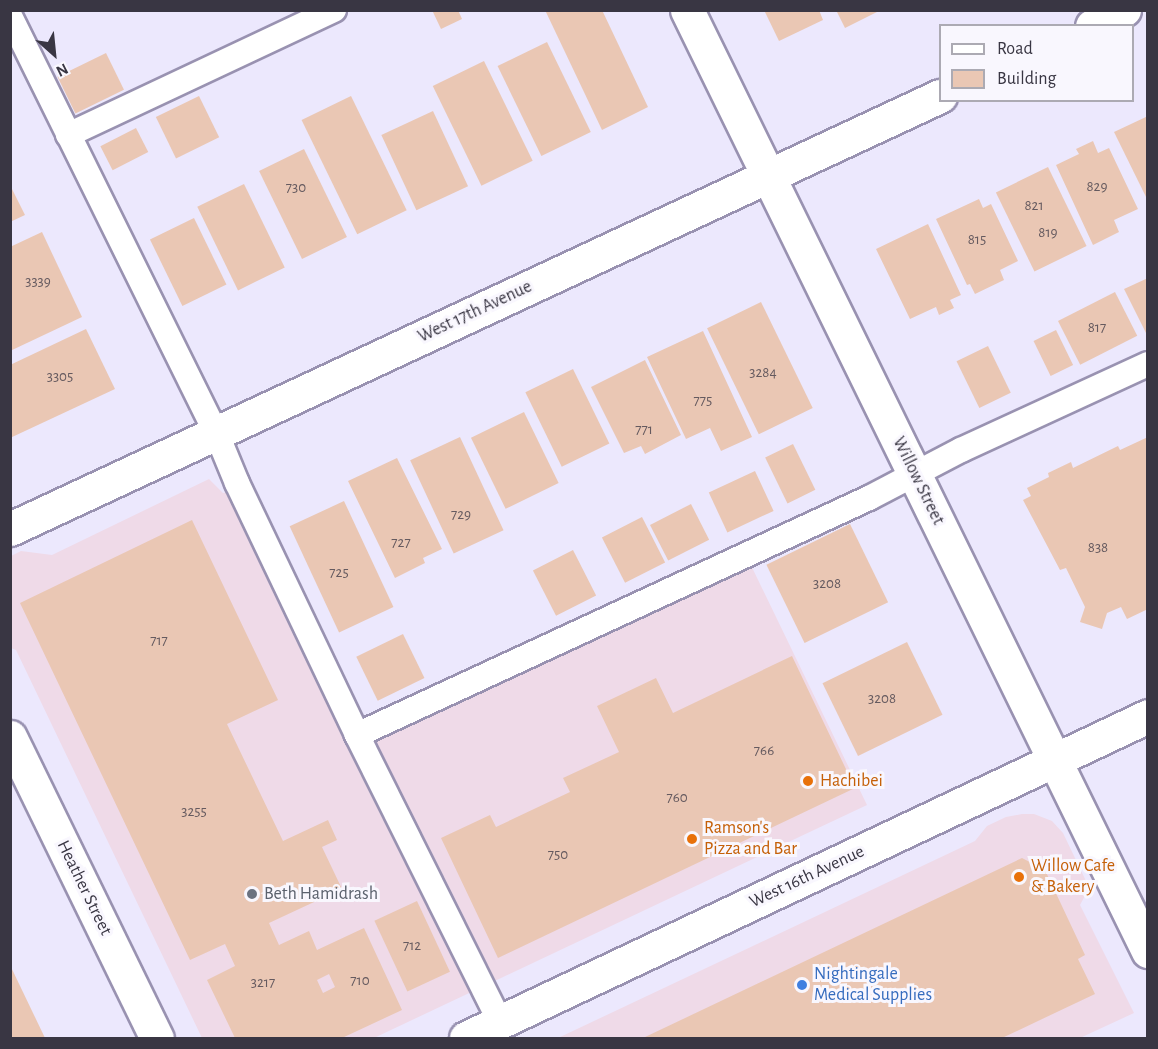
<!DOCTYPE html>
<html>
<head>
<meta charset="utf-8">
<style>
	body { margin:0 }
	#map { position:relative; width:1158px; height:1049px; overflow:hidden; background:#ece8fd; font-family:"Alegreya Sans",sans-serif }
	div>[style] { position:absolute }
	.commercial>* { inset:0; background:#efdae8 }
	.building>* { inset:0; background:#eac7b4; transform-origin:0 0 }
	.roads { filter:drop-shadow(2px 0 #9992b1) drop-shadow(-2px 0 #9992b1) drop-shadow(0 2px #9992b1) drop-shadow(0 -2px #9992b1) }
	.service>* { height:24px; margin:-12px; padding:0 12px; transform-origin:12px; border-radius:12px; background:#fff }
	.minor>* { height:33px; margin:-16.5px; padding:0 16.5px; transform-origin:16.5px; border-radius:16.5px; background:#fff }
	.tertiary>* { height:33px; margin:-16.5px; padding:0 16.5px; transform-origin:16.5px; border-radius:16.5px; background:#fff }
	.dots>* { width:16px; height:16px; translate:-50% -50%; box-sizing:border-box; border:3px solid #f9f7fe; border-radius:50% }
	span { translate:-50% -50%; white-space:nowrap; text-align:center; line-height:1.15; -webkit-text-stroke:6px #f9f7fe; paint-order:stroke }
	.number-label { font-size:15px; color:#655a5f }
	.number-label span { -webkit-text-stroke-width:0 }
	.street-label { font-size:18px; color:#393643 }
	.food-label { font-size:18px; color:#c56008 }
	.left { translate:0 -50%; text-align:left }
	.worship-label { font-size:18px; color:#5b616d }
	.shop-label { font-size:18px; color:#366cbe }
	.frame { position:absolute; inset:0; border:12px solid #393643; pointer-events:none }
	.legend { position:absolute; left:939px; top:24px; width:195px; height:78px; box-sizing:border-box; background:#f9f7fe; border:2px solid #acaab3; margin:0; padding:8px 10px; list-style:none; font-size:18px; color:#393643 }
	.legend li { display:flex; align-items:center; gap:12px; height:30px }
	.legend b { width:30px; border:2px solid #acaab3 }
	.north { position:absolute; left:24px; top:24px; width:60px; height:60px; -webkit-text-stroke:4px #f9f7fe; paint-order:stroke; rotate:153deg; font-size:16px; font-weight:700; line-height:24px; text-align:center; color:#393643 }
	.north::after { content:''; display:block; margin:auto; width:21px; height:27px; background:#393643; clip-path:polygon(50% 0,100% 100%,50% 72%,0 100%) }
</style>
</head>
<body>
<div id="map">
	<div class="commercial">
		<i style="clip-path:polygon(209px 479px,223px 493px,240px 489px,357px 735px,746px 555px,867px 805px,374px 1038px,202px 1038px,16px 650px,11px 648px,11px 556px,21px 551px,52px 555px)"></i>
		<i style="clip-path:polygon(1022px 814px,1034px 814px,1052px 821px,1063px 833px,1087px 883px,1087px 892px,1080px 905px,1134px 1013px,1080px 1038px,558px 1038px,975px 841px,987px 826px,1006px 817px)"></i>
	</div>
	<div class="building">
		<i style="clip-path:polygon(432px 10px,458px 10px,462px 19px,441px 29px)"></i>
		<i style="clip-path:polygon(545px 10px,602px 10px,648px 107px,602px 130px)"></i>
		<i style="clip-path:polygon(764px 10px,819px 10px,823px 20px,779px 41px)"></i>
		<i style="clip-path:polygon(836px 10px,881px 10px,845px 28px)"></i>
		<i style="left:547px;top:42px;width:100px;height:55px;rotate:64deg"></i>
		<i style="left:106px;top:53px;width:41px;height:54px;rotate:64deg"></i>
		<i style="left:484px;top:61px;width:111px;height:57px;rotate:64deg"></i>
		<i style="left:199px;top:96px;width:46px;height:48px;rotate:64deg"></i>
		<i style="left:351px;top:96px;width:127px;height:55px;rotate:64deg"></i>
		<i style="left:433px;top:111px;width:83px;height:57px;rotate:65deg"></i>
		<i style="clip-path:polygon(1148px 116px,1148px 201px,1114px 132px)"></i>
		<i style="left:136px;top:128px;width:27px;height:40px;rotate:63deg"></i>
		<i style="clip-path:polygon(1093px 141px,1098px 153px,1109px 148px,1138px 209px,1114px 220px,1119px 232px,1093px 245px,1056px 165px,1079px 154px,1076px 149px)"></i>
		<i style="left:304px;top:149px;width:98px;height:50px;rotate:64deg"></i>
		<i style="left:1048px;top:167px;width:88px;height:58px;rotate:64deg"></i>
		<i style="left:244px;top:184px;width:93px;height:52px;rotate:64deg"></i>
		<i style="clip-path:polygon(10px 185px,25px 215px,10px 222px)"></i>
		<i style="clip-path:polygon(979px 199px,983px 208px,991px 204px,1018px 261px,1000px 270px,1004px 280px,975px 294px,970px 284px,967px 285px,936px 219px)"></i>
		<i style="left:194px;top:218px;width:74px;height:49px;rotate:64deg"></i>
		<i style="clip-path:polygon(928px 224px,961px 295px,950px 300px,954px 308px,939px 315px,936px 307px,910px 319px,876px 249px)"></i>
		<i style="clip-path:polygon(42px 232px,82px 317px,10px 351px,10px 247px)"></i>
		<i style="clip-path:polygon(1148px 278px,1148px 332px,1146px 333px,1124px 289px)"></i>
		<i style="left:1115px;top:292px;width:49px;height:64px;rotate:63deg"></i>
		<i style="left:761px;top:302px;width:118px;height:60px;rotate:64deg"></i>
		<i style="clip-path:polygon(86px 329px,115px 389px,10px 438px,10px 365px)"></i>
		<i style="left:1056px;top:330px;width:39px;height:25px;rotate:64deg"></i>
		<i style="clip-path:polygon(703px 331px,752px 437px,721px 451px,710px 428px,686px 439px,647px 357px)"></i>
		<i style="left:988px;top:346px;width:52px;height:35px;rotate:64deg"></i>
		<i style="clip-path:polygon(645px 360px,681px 435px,645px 454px,641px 446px,624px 453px,591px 387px)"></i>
		<i style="left:573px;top:369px;width:83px;height:53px;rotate:64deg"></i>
		<i style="left:524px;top:412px;width:79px;height:59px;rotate:64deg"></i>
		<i style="left:460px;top:437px;width:103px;height:55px;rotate:65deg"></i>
		<i style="clip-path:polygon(1148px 437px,1148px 609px,1127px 619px,1121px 607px,1107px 613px,1102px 629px,1080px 622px,1085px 607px,1066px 568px,1060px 570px,1023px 500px,1031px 496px,1027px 488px,1049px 477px,1048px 473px,1071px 462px,1073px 468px,1118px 446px,1120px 450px)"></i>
		<i style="left:793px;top:444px;width:51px;height:31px;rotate:64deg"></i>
		<i style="clip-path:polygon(397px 458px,442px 549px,423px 558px,425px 563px,395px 578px,348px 481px)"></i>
		<i style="left:755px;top:471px;width:44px;height:51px;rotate:65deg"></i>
		<i style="left:344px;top:501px;width:117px;height:60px;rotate:65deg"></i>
		<i style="left:691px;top:504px;width:40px;height:46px;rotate:63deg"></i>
		<i style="left:642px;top:517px;width:51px;height:45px;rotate:63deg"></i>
		<i style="clip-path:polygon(evenodd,192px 520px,278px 700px,227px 724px,283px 841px,328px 820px,337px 840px,322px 847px,342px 889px,269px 923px,279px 945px,309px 931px,317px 950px,364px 928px,402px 1010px,342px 1038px,235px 1038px,207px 980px,235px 966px,225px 944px,190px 960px,20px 603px,192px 520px,329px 974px,335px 987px,323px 993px,317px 980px,329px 974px)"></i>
		<i style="left:850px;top:524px;width:87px;height:93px;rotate:64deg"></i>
		<i style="left:573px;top:550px;width:51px;height:45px;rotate:63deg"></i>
		<i style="left:403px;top:634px;width:49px;height:52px;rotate:64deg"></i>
		<i style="left:907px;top:642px;width:81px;height:94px;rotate:64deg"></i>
		<i style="clip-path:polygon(792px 656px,855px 788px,498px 958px,441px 838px,490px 815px,496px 827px,570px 792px,563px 778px,619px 752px,597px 706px,656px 678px,673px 713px)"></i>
		<i style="clip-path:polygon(1022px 858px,1045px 870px,1085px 955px,1078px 959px,1095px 994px,1002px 1038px,643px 1038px)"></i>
		<i style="left:417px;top:901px;width:78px;height:47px;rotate:65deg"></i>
		<i style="clip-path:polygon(10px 965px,45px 1038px,10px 1038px)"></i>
	</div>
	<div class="roads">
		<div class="service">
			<i style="left:10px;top:16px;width:464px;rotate:63.7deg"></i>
			<i style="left:216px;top:432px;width:55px;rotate:67.6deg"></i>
			<i style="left:237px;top:483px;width:279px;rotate:64.5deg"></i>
			<i style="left:357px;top:735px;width:321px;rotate:63.5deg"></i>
			<i style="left:68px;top:135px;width:294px;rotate:-25.2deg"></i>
			<i style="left:357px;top:735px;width:564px;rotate:-24.84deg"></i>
			<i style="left:869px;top:498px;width:104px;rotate:-27.6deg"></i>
			<i style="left:961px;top:450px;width:206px;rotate:-24.7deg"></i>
		</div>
		<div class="minor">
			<i style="left:687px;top:10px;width:1048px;rotate:63.9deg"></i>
			<i style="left:1092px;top:26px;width:36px;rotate:-27deg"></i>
			<i style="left:10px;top:529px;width:1026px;rotate:-24.97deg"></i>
			<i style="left:10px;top:737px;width:335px;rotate:64deg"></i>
		</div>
		<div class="tertiary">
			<i style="left:466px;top:1038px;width:754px;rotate:-25.27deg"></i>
		</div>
	</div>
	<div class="dots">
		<i style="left:808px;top:781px;background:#e8710a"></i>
		<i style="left:692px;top:839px;background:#e8710a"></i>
		<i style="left:1019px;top:877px;background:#e8710a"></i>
		<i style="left:252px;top:894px;background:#6b7280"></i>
		<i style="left:802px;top:985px;background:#3f7fe0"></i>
	</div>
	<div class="number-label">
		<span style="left:1097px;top:187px">829</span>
		<span style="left:296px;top:188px">730</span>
		<span style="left:1034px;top:206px">821</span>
		<span style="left:1048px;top:233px">819</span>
		<span style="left:977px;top:240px">815</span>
		<span style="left:38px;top:282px">3339</span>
		<span style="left:1097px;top:328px">817</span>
		<span style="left:763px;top:373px">3284</span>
		<span style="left:60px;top:377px">3305</span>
		<span style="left:703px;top:401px">775</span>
		<span style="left:644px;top:430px">771</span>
		<span style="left:461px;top:515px">729</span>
		<span style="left:401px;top:543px">727</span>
		<span style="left:1098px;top:548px">838</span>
		<span style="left:339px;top:573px">725</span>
		<span style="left:827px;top:584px">3208</span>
		<span style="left:159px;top:641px">717</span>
		<span style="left:882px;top:699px">3208</span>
		<span style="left:764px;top:751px">766</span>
		<span style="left:677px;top:798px">760</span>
		<span style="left:194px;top:812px">3255</span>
		<span style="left:558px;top:855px">750</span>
		<span style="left:412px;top:946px">712</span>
		<span style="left:360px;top:981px">710</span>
		<span style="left:263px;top:983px">3217</span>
	</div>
	<div class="street-label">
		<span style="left:475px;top:312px;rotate:-25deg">West 17th Avenue</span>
		<span style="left:918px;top:481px;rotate:64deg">Willow Street</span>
		<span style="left:807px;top:877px;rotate:-25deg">West 16th Avenue</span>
		<span style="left:84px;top:888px;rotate:64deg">Heather Street</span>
	</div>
	<div class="food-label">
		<span class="left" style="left:820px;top:781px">Hachibei</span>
		<span class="left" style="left:704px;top:839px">Ramson's<br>Pizza and Bar</span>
		<span class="left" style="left:1031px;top:877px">Willow Cafe<br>&amp; Bakery</span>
	</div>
	<div class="worship-label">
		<span class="left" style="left:264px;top:894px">Beth Hamidrash</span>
	</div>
	<div class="shop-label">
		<span class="left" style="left:814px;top:985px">Nightingale<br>Medical Supplies</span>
	</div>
	<div class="frame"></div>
	<ul class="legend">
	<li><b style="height:8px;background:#fff"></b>Road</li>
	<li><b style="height:16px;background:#eac7b4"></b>Building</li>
	</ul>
	<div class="north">N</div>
</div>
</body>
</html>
